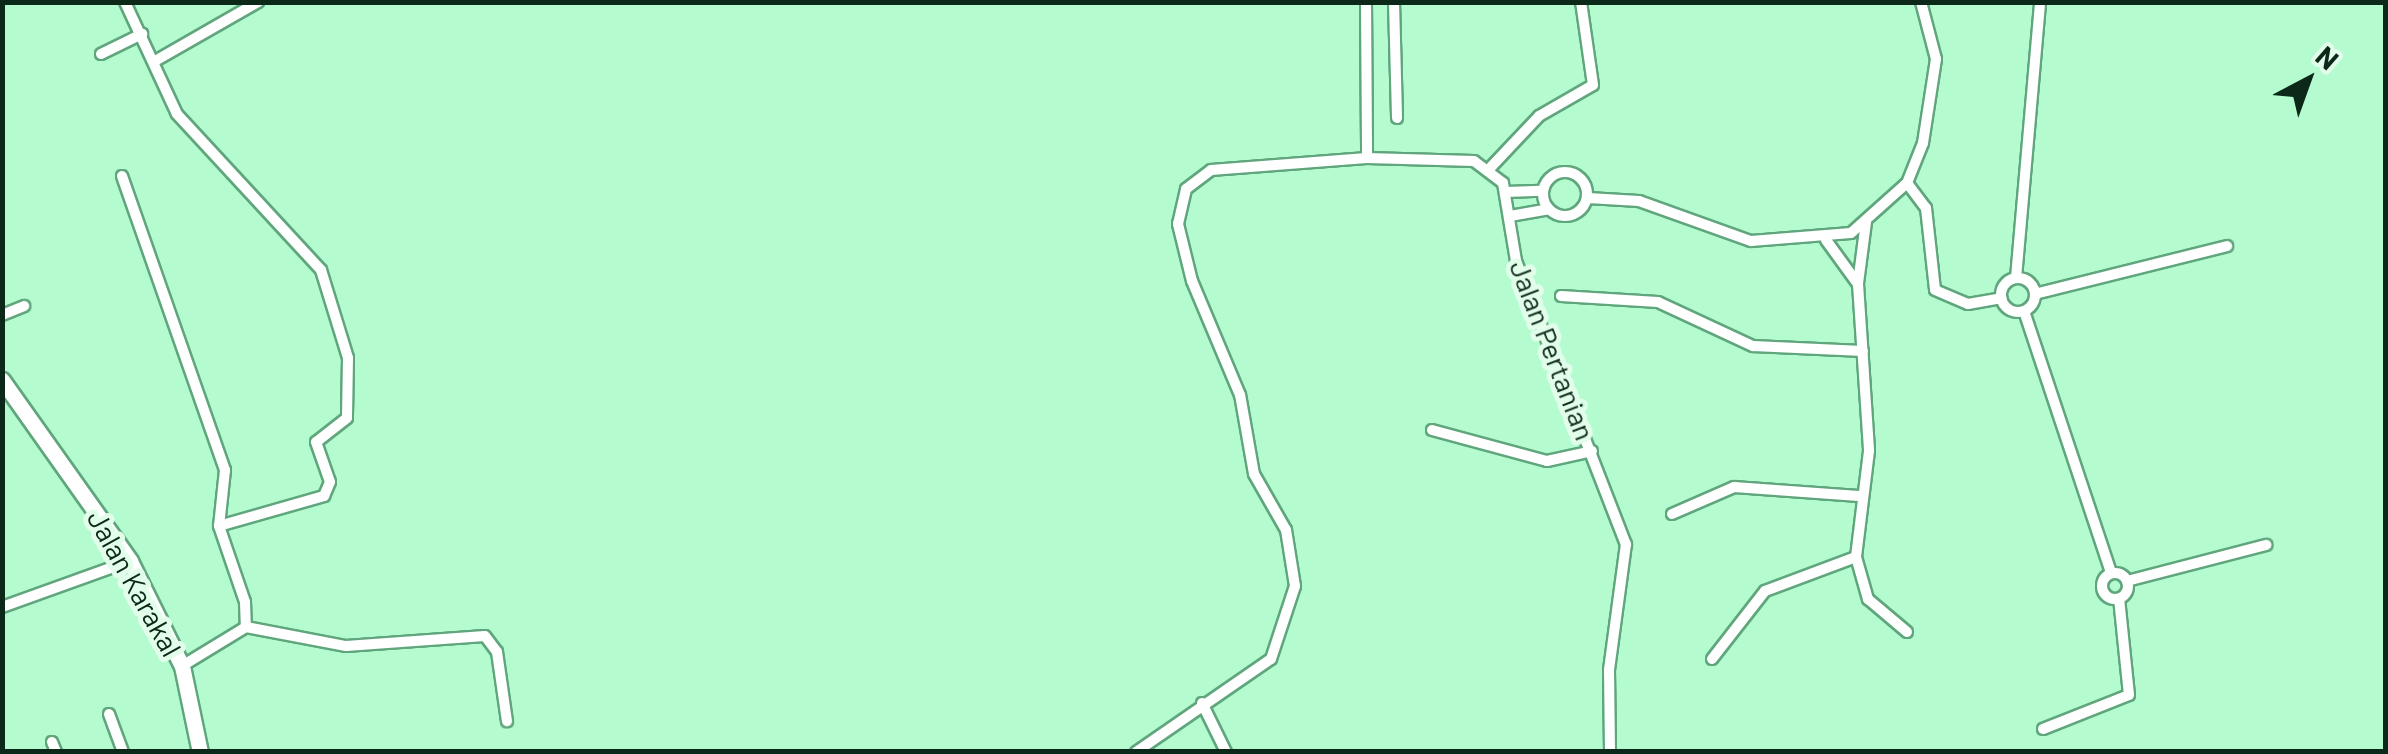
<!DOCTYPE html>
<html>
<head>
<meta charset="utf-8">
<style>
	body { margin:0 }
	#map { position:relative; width:2388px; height:754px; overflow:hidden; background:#b4fccf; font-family:Barlow,sans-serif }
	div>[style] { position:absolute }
	.roads { filter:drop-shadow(2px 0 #60a67d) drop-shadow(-2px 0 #60a67d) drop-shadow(0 2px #60a67d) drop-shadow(0 -2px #60a67d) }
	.minor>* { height:10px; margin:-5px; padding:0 5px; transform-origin:5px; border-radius:5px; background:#fff }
	.minor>.ring { margin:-5px; padding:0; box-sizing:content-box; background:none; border:10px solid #fff; border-radius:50% }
	.secondary>* { height:15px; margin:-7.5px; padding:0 7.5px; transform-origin:7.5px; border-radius:7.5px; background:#fff }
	span { translate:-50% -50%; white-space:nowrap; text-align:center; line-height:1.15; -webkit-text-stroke:10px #e2feeb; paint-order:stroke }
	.street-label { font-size:28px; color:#0b2818 }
	.frame { position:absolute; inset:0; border:5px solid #0b2818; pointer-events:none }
	.north { position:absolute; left:2258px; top:30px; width:100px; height:100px; -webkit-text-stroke:8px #e2feeb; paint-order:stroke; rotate:41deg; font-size:28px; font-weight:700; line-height:40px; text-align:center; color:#0b2818 }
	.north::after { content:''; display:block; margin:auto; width:35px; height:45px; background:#0b2818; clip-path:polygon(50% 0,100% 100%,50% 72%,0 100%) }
</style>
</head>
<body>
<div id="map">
	<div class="roads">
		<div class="minor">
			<i style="left:125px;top:2px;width:123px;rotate:65.1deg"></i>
			<i style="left:177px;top:114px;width:212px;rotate:47.3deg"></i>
			<i style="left:321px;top:270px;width:92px;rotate:72.9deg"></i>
			<i style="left:348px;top:358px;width:60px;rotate:91deg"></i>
			<i style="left:347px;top:418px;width:39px;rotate:142deg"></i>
			<i style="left:316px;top:442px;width:42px;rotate:70.7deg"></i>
			<i style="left:330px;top:482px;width:15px;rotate:113deg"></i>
			<i style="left:324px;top:496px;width:109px;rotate:164.1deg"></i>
			<i style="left:1366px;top:2px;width:156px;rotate:89.6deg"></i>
			<i style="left:1394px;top:2px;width:116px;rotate:88.5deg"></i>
			<i style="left:101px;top:54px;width:46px;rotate:-26deg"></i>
			<i style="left:155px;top:61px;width:119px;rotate:-29.8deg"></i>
			<i style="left:1491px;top:167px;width:70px;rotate:-46.7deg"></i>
			<i style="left:1539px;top:116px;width:62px;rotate:-29.9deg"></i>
			<i style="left:1593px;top:85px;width:84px;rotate:-98.2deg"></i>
			<i class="ring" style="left:1543px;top:172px;width:34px;height:34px"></i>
			<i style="left:122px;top:176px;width:312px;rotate:70.7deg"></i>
			<i style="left:225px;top:470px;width:56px;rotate:96.1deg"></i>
			<i style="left:219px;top:526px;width:80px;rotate:71.1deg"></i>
			<i style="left:245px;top:602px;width:25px;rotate:88deg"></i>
			<i style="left:246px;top:627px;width:75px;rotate:148.6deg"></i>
			<i style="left:1907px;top:183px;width:31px;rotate:53deg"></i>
			<i style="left:1926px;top:208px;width:82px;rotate:83.7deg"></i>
			<i style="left:1935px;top:290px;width:36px;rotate:23deg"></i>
			<i style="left:1968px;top:304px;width:34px;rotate:-10deg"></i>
			<i style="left:1506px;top:192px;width:35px;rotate:-2deg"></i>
			<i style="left:1588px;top:198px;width:51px;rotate:3.4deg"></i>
			<i style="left:1639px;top:201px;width:119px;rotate:19.7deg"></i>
			<i style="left:1751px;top:241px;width:100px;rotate:-4.6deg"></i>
			<i style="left:1851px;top:233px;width:75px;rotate:-41.8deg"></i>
			<i style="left:1907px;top:183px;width:43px;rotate:-68.2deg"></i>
			<i style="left:1923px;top:143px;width:85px;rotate:-81.2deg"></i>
			<i style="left:1936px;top:59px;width:59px;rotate:-104.7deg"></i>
			<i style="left:1510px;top:216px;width:39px;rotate:-10deg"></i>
			<i style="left:1866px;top:222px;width:63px;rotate:97.4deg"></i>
			<i style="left:1858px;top:284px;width:167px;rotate:86.2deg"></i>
			<i style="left:1869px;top:451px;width:107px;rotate:97deg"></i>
			<i style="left:1856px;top:557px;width:44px;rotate:74.1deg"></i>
			<i style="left:1868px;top:599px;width:51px;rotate:40.2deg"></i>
			<i style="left:1826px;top:240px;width:54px;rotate:54deg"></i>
			<i class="ring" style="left:2001px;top:278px;width:24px;height:24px"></i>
			<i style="left:2016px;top:278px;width:277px;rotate:-85deg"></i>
			<i style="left:2035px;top:294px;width:198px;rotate:-14deg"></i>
			<i style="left:1561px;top:296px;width:97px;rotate:3.5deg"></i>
			<i style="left:1658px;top:302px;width:105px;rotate:24.9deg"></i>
			<i style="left:1753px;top:346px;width:110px;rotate:2.6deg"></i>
			<i style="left:2024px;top:311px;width:276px;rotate:71.6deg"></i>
			<i style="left:2px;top:315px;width:24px;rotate:-22deg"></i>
			<i style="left:1432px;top:430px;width:119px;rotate:15.1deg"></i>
			<i style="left:1547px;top:461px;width:46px;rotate:-12.5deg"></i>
			<i style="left:1672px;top:514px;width:68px;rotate:-23.5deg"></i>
			<i style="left:1734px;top:487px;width:125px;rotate:4.1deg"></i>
			<i class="ring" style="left:2102px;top:573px;width:16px;height:16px"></i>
			<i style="left:2127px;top:581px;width:144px;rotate:-14.5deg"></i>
			<i style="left:2px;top:607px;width:136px;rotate:-19.8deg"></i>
			<i style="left:246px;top:627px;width:102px;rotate:10.8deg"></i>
			<i style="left:346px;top:646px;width:139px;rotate:-4.1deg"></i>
			<i style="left:485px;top:636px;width:20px;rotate:53deg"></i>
			<i style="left:497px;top:652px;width:70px;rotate:81.8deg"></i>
			<i style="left:1712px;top:659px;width:86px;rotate:-52.1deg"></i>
			<i style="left:1765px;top:591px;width:97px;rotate:-20.5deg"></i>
			<i style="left:1202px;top:703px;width:55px;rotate:63.9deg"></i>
			<i style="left:109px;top:714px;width:40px;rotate:69.8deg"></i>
			<i style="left:2043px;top:729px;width:92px;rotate:-21.6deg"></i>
			<i style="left:2129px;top:695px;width:97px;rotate:-95.9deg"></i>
			<i style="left:52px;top:742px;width:11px;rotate:68deg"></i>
			<i style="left:1136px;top:752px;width:164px;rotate:-34.6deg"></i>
			<i style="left:1271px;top:659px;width:77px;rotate:-71.8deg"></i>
			<i style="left:1295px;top:586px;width:57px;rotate:-99.1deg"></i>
			<i style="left:1286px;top:530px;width:64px;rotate:-119.7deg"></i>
			<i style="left:1254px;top:474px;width:80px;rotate:-100deg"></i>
			<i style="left:1240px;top:395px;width:124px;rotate:-112.8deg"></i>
			<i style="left:1192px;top:281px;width:59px;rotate:-103.8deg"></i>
			<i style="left:1178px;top:224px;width:36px;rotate:-77deg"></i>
			<i style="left:1186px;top:189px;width:31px;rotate:-37deg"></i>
			<i style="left:1211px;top:170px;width:156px;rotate:-4.4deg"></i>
			<i style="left:1367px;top:158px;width:107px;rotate:1.6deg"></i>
			<i style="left:1474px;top:161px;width:36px;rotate:37deg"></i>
			<i style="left:1503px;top:183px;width:79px;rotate:80.5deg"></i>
			<i style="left:1516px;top:261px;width:304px;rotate:68.8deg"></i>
			<i style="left:1626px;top:544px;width:127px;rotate:97.7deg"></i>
			<i style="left:1609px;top:670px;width:82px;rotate:89.3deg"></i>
		</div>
		<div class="secondary">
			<i style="left:2px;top:380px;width:222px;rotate:54.7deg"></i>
			<i style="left:130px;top:561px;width:117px;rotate:63.7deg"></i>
			<i style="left:182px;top:666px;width:88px;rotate:78.2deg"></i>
		</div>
	</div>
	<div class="street-label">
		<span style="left:1553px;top:350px;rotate:69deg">Jalan Pertanian</span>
		<span style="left:135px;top:583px;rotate:61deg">Jalan Karakal</span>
	</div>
	<div class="frame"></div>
	<div class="north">N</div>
</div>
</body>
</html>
